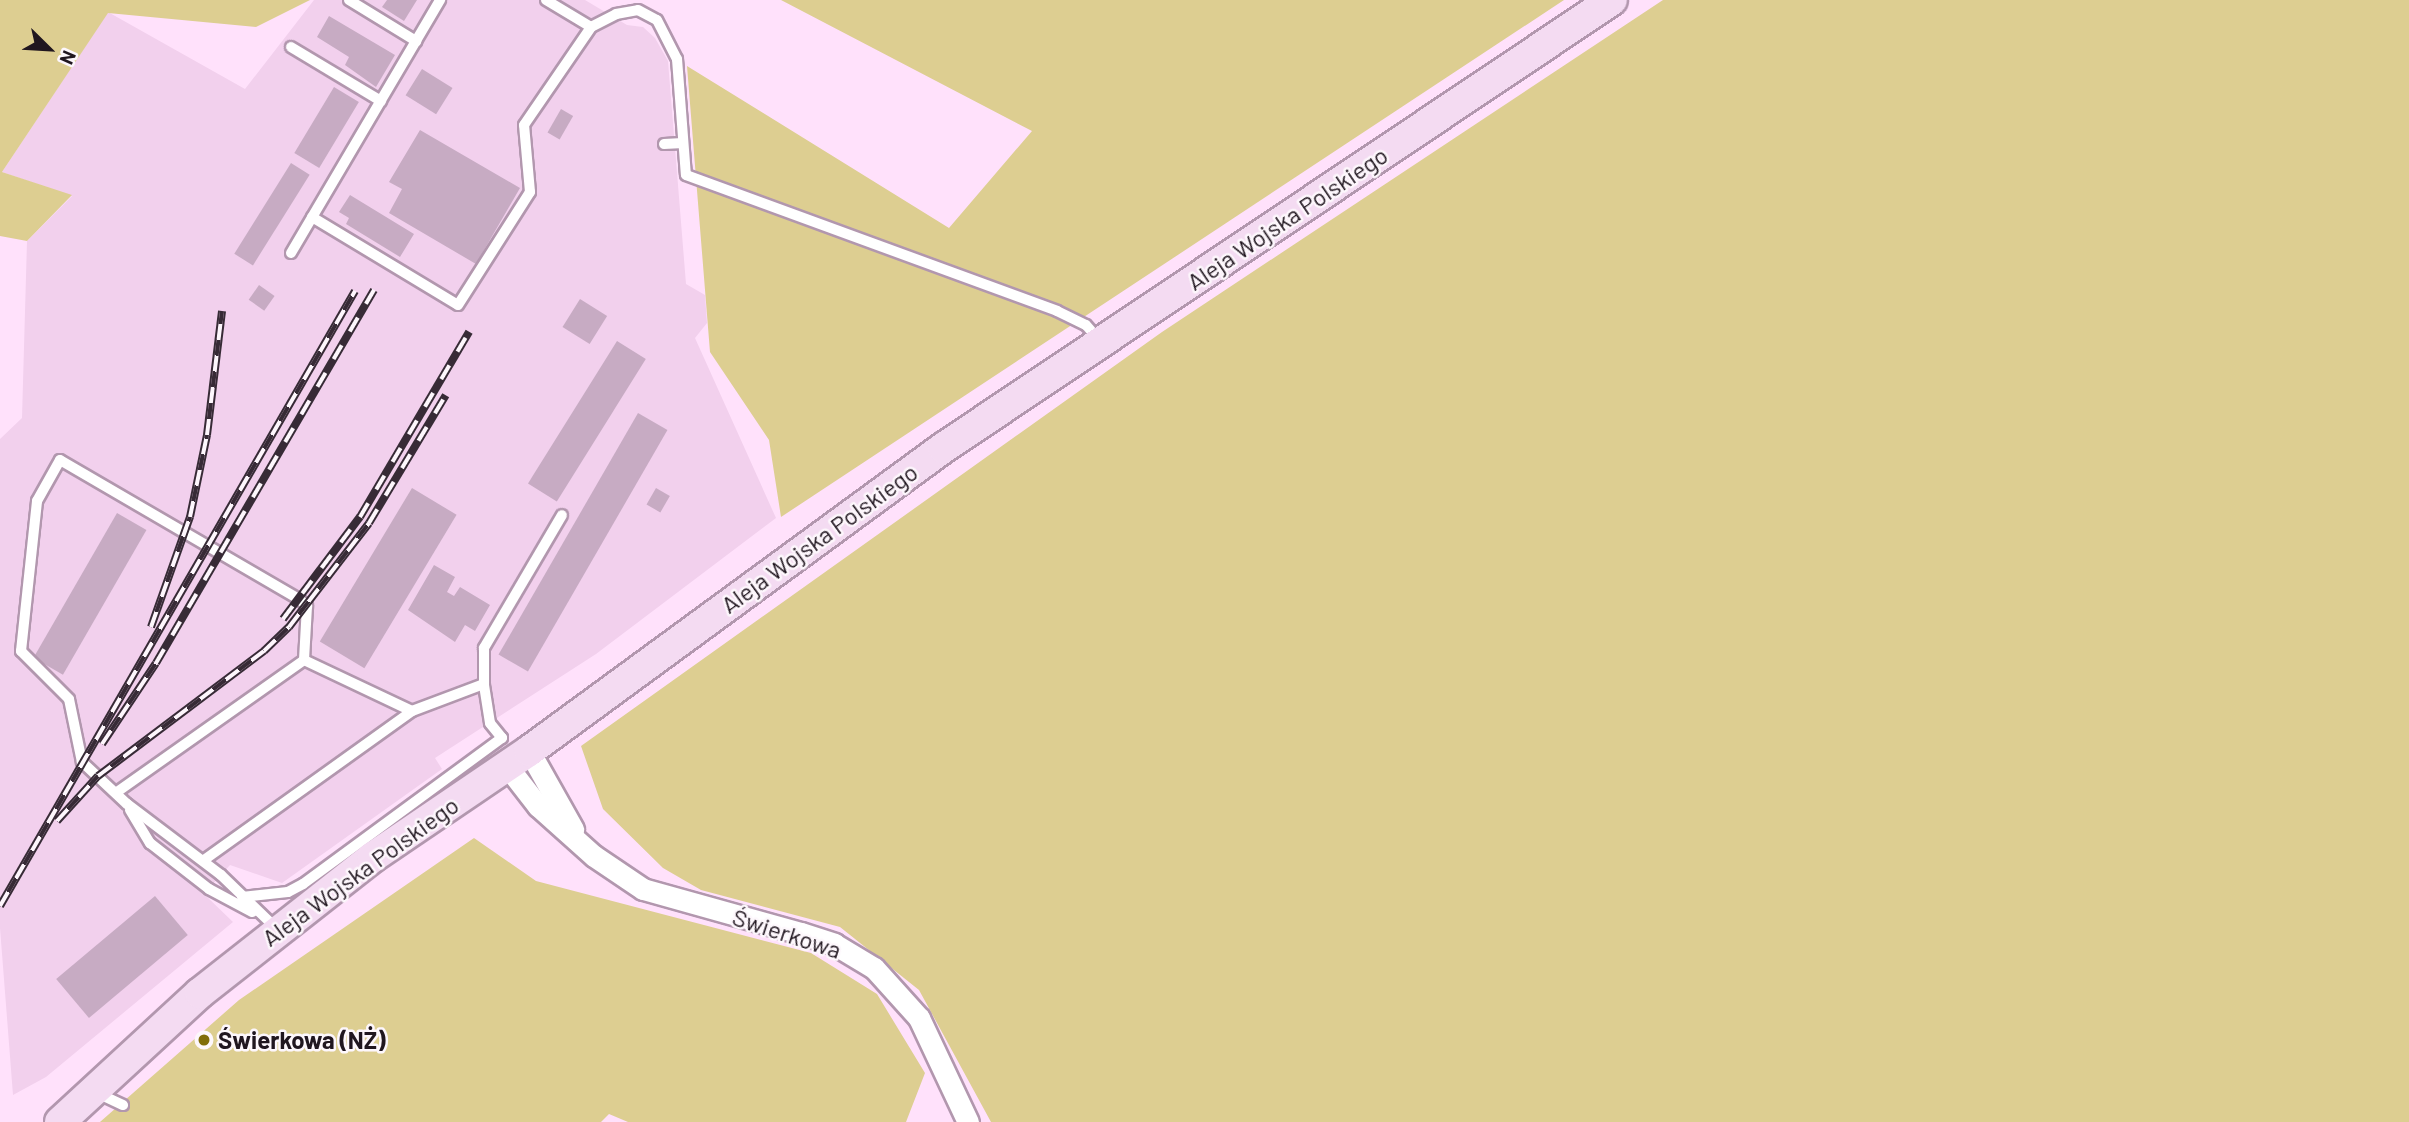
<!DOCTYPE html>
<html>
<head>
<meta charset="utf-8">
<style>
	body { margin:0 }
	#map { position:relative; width:2409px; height:1122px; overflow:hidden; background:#ffe1fb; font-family:Barlow,sans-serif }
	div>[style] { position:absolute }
	.built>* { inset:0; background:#f2d0ed }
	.green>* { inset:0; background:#ddce91 }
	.building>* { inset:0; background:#c7abc3; transform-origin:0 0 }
	.roads { filter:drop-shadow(2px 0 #b297ae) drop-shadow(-2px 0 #b297ae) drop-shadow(0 2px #b297ae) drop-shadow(0 -2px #b297ae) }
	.lane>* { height:10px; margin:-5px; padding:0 5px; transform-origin:5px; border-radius:5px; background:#fff }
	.street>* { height:21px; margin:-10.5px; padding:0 10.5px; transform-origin:10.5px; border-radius:10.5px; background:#fff }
	.secondary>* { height:30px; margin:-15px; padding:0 15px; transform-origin:15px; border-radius:15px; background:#f4dbf2 }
	.rail>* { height:8px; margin-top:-4px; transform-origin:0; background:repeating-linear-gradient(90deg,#fdf7fc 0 16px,#372b36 0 32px); box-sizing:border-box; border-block:2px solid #372b36 }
	.dots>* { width:19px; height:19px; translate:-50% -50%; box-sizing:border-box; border:4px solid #fdf7fc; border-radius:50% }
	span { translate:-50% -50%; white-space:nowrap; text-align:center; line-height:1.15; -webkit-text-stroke:5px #fdf7fc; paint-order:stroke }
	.street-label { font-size:24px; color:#20161f }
	.poi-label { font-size:24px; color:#20161f; font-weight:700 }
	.left { translate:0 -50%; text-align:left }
	.north { position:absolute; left:14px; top:14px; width:70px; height:70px; -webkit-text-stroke:5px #fdf7fc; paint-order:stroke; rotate:114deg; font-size:19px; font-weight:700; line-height:28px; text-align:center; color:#20161f }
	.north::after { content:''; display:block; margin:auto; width:24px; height:32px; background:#20161f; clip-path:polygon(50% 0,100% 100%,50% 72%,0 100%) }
</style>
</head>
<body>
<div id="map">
	<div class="built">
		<i style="clip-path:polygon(314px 0,585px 0,627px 25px,643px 27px,655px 38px,668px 61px,686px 284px,705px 295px,707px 323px,695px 338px,776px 518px,596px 654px,435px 758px,442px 769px,282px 883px,230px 865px,204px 894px,233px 922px,46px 1077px,13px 1095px,0 928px,0 439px,22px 418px,27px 241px,72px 196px,2px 172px,108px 12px,245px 89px)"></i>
	</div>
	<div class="green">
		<i style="clip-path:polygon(0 0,310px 0,256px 27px,108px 13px,2px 172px,72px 195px,27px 241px,0 236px)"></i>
		<i style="clip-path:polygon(781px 0,1564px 0,781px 517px,769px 440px,710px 352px,687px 66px,949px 228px,1032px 131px)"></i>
		<i style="clip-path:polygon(1663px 0,2409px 0,2409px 1122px,991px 1122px,919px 990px,840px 927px,701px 890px,663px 868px,603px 809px,581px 746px,1162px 332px)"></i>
		<i style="clip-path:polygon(474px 838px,536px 881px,811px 953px,877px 994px,925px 1073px,906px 1122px,628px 1122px,609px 1114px,601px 1122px,100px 1122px,239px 1000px)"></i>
	</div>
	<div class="building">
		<i style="clip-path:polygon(387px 0,417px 0,404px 21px,382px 7px)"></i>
		<i style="clip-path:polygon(329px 16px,395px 55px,376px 87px,345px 65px,349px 57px,317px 37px)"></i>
		<i style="left:422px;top:69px;width:36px;height:31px;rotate:32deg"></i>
		<i style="left:334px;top:87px;width:29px;height:77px;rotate:31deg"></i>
		<i style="left:561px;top:109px;width:14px;height:27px;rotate:30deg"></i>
		<i style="clip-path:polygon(420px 130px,520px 188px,476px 264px,389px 213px,402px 189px,389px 182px)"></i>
		<i style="left:291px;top:163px;width:22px;height:107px;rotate:32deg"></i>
		<i style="clip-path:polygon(350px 195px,414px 234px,400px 257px,346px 224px,349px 218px,339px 212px)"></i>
		<i style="left:259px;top:285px;width:19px;height:18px;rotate:35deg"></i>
		<i style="left:580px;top:299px;width:32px;height:33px;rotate:32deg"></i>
		<i style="left:617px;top:341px;width:34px;height:168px;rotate:32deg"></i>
		<i style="left:638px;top:413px;width:34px;height:279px;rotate:30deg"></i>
		<i style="left:412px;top:488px;width:52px;height:179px;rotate:31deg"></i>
		<i style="left:656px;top:488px;width:16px;height:19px;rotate:30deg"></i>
		<i style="left:117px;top:513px;width:34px;height:167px;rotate:30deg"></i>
		<i style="clip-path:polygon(434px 565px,455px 577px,447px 592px,454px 596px,460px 587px,490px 605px,475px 631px,465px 625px,455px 642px,408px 610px)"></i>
		<i style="left:155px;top:896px;width:51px;height:129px;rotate:50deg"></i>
	</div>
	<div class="roads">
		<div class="lane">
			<i style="left:349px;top:0;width:79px;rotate:31.5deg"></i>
			<i style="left:546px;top:0;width:52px;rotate:31deg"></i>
			<i style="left:591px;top:27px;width:28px;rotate:-27deg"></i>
			<i style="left:616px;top:14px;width:22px;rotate:-10deg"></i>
			<i style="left:638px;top:10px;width:21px;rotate:28deg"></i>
			<i style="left:657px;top:20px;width:44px;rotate:62.9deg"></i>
			<i style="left:677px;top:59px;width:116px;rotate:85.6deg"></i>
			<i style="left:686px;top:175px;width:395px;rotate:20.1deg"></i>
			<i style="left:1057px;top:311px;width:32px;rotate:26deg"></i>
			<i style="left:1086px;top:325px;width:20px;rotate:49deg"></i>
			<i style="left:291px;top:47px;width:105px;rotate:31deg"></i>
			<i style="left:664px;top:144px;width:19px;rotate:-3deg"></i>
			<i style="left:312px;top:217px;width:170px;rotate:31.1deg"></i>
			<i style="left:458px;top:305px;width:134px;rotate:-57.5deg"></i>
			<i style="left:530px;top:192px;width:67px;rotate:-95.1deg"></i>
			<i style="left:524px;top:125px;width:119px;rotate:-55.6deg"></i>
			<i style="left:291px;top:253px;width:294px;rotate:-59.5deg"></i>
			<i style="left:117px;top:792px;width:229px;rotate:-35.2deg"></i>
			<i style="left:130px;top:810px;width:39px;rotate:59deg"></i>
			<i style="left:150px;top:843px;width:75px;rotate:37.9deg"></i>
			<i style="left:209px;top:889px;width:49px;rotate:28.1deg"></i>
			<i style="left:204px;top:860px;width:256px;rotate:-35.6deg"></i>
			<i style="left:242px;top:897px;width:46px;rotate:-6.2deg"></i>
			<i style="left:288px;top:892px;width:17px;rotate:-28deg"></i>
			<i style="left:303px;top:884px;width:247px;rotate:-36.3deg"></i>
			<i style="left:502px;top:738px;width:19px;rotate:-129deg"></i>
			<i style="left:490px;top:723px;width:39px;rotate:-99deg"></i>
			<i style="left:484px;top:684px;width:36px;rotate:-90deg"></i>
			<i style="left:484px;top:648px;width:154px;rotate:-59.6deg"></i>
			<i style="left:277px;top:929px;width:78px;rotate:-136deg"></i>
			<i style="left:221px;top:875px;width:118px;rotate:-142.9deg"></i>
			<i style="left:127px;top:804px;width:62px;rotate:-137deg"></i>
			<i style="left:82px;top:762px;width:64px;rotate:-101.7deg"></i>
			<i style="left:69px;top:699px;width:68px;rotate:-135deg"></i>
			<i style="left:21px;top:651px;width:151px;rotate:-83.9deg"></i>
			<i style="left:37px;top:501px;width:47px;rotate:-60.7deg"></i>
			<i style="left:60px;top:460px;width:276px;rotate:30.2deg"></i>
			<i style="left:299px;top:599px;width:11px;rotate:41deg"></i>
			<i style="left:307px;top:606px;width:54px;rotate:93.2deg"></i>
			<i style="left:304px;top:660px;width:119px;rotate:25.3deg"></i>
			<i style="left:412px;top:711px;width:77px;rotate:-20.6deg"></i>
			<i style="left:95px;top:1092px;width:31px;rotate:25deg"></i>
		</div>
		<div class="street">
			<i style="left:529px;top:751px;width:90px;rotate:60.6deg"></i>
			<i style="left:507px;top:766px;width:51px;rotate:52.2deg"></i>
			<i style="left:538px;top:806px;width:75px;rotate:41.8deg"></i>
			<i style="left:594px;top:856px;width:59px;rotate:34deg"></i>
			<i style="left:643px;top:889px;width:164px;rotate:15.6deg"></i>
			<i style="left:801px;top:933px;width:35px;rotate:18deg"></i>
			<i style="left:834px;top:944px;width:47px;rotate:31deg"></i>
			<i style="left:874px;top:968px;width:67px;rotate:48deg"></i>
			<i style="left:919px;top:1018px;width:115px;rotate:64.8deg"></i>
		</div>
		<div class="secondary">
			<i style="left:60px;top:1122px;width:190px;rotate:-42.7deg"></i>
			<i style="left:200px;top:993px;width:220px;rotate:-38.2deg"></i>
			<i style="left:373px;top:857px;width:189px;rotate:-34.2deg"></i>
			<i style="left:529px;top:751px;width:513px;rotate:-36.2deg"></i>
			<i style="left:943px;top:448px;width:805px;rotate:-33.81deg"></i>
		</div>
	</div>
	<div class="rail">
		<i style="left:283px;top:619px;width:128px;rotate:-53deg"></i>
		<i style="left:360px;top:517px;width:215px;rotate:-59.5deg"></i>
		<i style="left:151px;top:627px;width:117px;rotate:-70.5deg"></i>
		<i style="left:190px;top:517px;width:84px;rotate:-78.3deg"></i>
		<i style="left:207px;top:435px;width:125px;rotate:-83.1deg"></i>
		<i style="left:102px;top:744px;width:97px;rotate:-56.3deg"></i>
		<i style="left:156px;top:663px;width:432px;rotate:-59.7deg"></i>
		<i style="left:57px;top:821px;width:61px;rotate:-47.7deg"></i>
		<i style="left:98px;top:776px;width:208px;rotate:-37deg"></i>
		<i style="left:264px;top:651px;width:35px;rotate:-44deg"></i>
		<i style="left:289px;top:627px;width:131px;rotate:-52.4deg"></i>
		<i style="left:369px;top:523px;width:149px;rotate:-59deg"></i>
		<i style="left:0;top:906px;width:710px;rotate:-60deg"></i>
	</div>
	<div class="dots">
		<i style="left:204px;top:1040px;background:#816d09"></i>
	</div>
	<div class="street-label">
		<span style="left:1287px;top:218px;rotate:-34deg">Aleja Wojska Polskiego</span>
		<span style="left:819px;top:538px;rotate:-36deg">Aleja Wojska Polskiego</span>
		<span style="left:360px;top:871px;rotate:-36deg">Aleja Wojska Polskiego</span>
		<span style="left:787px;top:933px;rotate:18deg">Świerkowa</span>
	</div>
	<div class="poi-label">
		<span class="left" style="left:218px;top:1040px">Świerkowa (NŻ)</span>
	</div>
	<div class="north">N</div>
</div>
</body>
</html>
